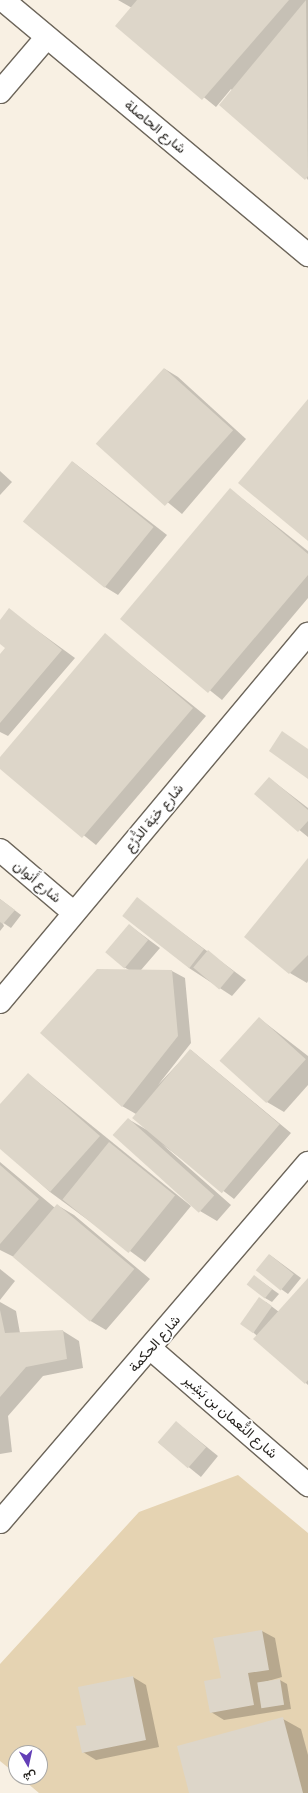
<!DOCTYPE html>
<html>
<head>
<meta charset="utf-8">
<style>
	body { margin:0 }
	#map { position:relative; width:308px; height:1793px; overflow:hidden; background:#f8f0e3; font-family:"Source Sans 3",Vazirmatn,sans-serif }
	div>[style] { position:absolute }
	.green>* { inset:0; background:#e5d3b2 }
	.shadow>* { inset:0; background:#0003; transform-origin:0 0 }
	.building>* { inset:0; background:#ddd6c9; transform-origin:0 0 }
	.roads { filter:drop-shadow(1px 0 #6d665b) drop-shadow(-1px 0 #6d665b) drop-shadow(0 1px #6d665b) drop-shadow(0 -1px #6d665b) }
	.minor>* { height:22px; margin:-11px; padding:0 11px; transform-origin:11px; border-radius:11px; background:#fff }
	span { translate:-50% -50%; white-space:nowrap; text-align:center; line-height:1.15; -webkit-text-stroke:3.5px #fff; paint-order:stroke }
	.street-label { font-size:14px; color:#282521 }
	.north { position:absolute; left:8px; top:1745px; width:40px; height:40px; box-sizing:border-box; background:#fff; border:1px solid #a9a8a6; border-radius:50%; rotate:171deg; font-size:11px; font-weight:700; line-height:16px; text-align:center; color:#282521 }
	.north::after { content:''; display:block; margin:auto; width:14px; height:18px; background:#633fb7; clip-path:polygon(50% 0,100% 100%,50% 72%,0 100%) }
</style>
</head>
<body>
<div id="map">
	<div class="green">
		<i style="clip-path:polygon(238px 1475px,308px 1533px,308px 1793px,39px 1793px,20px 1777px,40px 1777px,40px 1753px,16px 1753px,16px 1774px,0 1761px,0 1664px,139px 1512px)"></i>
	</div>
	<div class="shadow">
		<i style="clip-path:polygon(118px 0,308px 0,308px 180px,231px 89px,216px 107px,116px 26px,132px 8px)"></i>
		<i style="clip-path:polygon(165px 369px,178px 377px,246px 439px,182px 514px,98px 445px)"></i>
		<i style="clip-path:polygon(73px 462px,167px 535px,118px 595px,105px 587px)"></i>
		<i style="clip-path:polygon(0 471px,12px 482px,0 495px)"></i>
		<i style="clip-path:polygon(231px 490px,308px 551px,308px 598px,222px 700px,121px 619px)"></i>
		<i style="clip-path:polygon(9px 610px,75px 658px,8px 736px,0 732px,0 655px,6px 648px,0 642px,0 621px)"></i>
		<i style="clip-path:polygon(105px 635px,206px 716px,96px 845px,0 768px,0 759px)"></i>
		<i style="clip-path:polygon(269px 778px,308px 808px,308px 837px,255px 794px)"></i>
		<i style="clip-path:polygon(308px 859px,308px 981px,307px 983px,290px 973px)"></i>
		<i style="clip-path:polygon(0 899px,21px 915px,11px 928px,2px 922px,4px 926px,0 931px)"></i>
		<i style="clip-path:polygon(137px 899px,246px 980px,232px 996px,189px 968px)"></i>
		<i style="clip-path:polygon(129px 925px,160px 948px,141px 970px,172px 971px,185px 978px,191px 1043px,158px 1085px,191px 1050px,291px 1133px,234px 1199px,162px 1144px,231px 1205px,217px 1221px,200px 1211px,128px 1119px,147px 1130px,136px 1114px,122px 1106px,129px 970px,124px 967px)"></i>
		<i style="clip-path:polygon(259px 1018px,308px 1056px,308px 1085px,284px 1112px,267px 1102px)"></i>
		<i style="clip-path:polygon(28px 1074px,191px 1206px,145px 1262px,50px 1192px,0 1147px,0 1106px)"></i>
		<i style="clip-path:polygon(0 1162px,55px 1208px,57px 1205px,74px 1215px,150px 1279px,106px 1330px,89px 1320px,14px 1257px,0 1250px)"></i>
		<i style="clip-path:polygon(270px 1255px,301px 1278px,288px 1294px,281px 1289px)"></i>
		<i style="clip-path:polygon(0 1269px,15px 1281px,0 1300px)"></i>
		<i style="clip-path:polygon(254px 1276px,279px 1294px,272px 1302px,265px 1298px)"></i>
		<i style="clip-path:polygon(308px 1280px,308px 1385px,253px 1332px,266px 1302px,279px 1312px)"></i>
		<i style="clip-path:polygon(0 1302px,16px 1311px,20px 1333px,63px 1331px,79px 1341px,83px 1368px,43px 1376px,8px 1416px,12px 1452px,0 1454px)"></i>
		<i style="left:176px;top:1422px;width:54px;height:27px;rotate:39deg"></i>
		<i style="clip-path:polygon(262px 1631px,275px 1638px,282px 1677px,261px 1683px,280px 1680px,287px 1684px,291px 1709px,224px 1720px,211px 1712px,222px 1679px)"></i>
		<i style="clip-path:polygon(133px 1677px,146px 1685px,159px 1747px,96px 1760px,83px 1752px,87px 1726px,80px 1688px)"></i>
		<i style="clip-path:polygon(283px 1719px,301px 1729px,308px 1755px,308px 1793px,190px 1793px)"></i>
	</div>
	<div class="building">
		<i style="clip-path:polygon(137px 0,289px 0,202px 100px,115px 26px)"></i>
		<i style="clip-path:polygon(306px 0,308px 176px,305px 180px,219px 105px)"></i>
		<i style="left:164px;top:368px;width:93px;height:102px;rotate:42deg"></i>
		<i style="clip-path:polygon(308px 399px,308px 541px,238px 483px)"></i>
		<i style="left:72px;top:461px;width:105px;height:78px;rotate:39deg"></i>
		<i style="clip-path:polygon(230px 488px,308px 554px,308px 575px,208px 693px,120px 619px)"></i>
		<i style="clip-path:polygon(9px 608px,62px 650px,0 723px,0 654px,5px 648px,0 644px,0 620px)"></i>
		<i style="clip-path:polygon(105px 633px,193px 708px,82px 838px,0 769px,0 757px)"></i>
		<i style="clip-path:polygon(282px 731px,308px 749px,308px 779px,269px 751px)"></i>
		<i style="clip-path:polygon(269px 777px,308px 810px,308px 821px,298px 832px,254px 794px)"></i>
		<i style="clip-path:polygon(308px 858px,308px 955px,289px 974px,244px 937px)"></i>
		<i style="left:137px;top:897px;width:85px;height:24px;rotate:38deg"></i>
		<i style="clip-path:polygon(0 899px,15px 910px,3px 924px,0 922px)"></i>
		<i style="left:129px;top:924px;width:25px;height:37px;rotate:40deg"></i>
		<i style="left:208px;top:950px;width:34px;height:23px;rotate:40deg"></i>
		<i style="clip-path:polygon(97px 969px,172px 970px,178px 1036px,122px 1107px,40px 1033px)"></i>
		<i style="left:259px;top:1017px;width:63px;height:59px;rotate:42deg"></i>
		<i style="left:190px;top:1049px;width:117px;height:90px;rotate:40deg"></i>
		<i style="clip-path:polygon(28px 1073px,100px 1136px,50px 1192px,0 1149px,0 1104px)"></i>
		<i style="left:128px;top:1118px;width:116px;height:23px;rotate:42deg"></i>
		<i style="left:109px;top:1142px;width:85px;height:74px;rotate:39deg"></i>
		<i style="clip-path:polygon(0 1165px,39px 1199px,0 1244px)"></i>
		<i style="left:57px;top:1204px;width:101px;height:69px;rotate:40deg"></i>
		<i style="left:269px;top:1254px;width:32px;height:21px;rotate:39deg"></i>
		<i style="left:254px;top:1275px;width:23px;height:12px;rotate:38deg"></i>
		<i style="clip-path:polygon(308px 1278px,308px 1380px,305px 1384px,253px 1339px)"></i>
		<i style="left:259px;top:1297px;width:16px;height:33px;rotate:35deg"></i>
		<i style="clip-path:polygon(0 1310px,5px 1333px,63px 1330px,67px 1359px,26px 1367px,0 1397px)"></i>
		<i style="left:176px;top:1421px;width:40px;height:28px;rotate:41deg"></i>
		<i style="clip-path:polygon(262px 1630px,269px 1670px,248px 1673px,254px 1705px,210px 1713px,204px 1681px,221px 1678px,213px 1638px)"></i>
		<i style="clip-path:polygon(133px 1676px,146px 1740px,82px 1753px,76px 1726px,86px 1725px,78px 1687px)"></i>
		<i style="left:280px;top:1679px;width:26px;height:23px;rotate:81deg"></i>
		<i style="clip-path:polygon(283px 1717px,303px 1793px,189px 1793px,177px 1746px)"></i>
	</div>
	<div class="roads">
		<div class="minor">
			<i style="left:3px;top:0;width:398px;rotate:39.9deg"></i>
			<i style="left:0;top:92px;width:72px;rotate:-49.5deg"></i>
			<i style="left:0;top:850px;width:97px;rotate:40.4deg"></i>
			<i style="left:0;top:1002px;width:480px;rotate:-50.1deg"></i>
			<i style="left:151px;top:1349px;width:208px;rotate:40.9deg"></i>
			<i style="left:0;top:1522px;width:473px;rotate:-49.4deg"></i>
		</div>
	</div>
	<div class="street-label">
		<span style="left:155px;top:127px;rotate:40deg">شارع الحاصلة</span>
		<span style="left:154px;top:818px;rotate:-50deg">شارع خبَة الدُّرُع</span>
		<span style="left:37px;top:882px;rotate:40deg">شارع أَنوان</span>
		<span style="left:155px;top:1344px;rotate:-49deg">شارع الحكمة</span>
		<span style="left:230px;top:1417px;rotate:41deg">شارع النُّعمان بن بَشِير</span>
	</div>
	<div class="north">ش</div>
</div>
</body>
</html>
